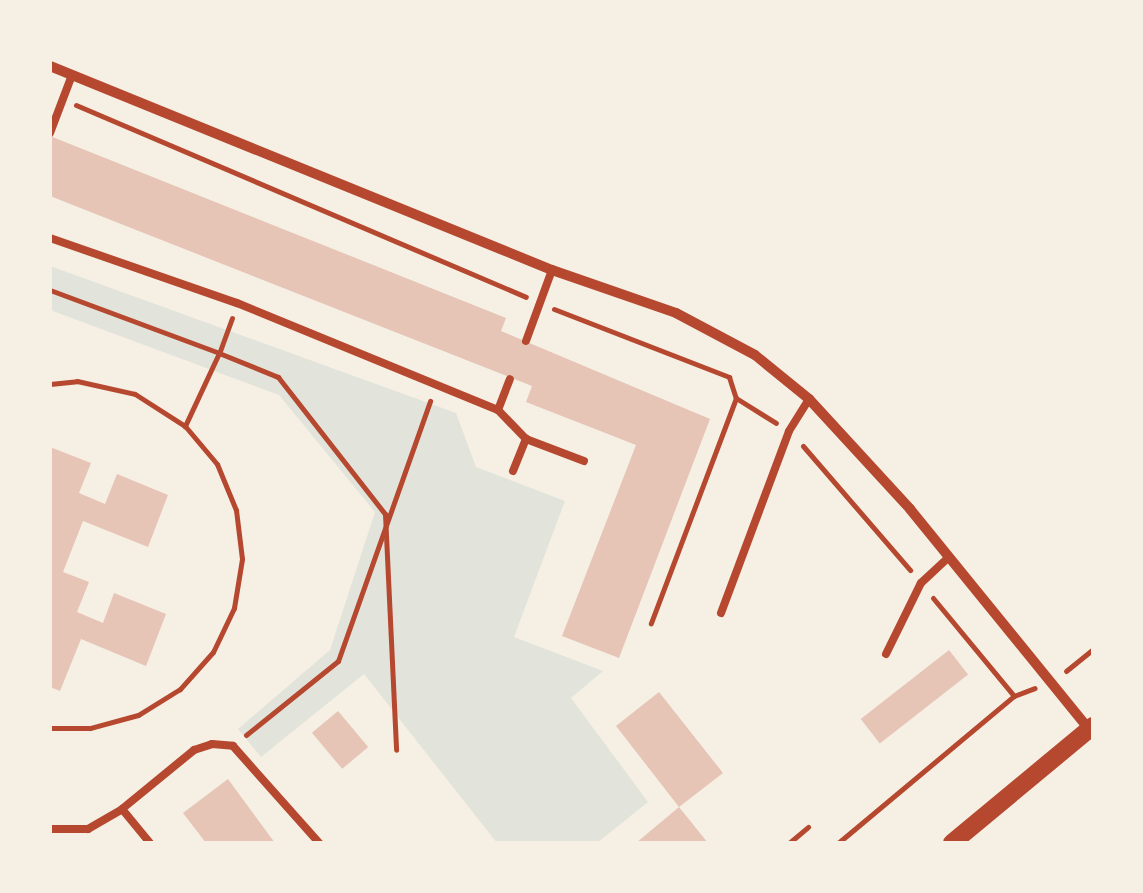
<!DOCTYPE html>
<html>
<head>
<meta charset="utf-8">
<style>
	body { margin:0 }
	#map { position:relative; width:1143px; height:893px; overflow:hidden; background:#f6efe4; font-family:"Exo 2",sans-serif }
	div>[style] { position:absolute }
	.green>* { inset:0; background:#e2e4dc }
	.building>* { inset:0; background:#e6c5b7; transform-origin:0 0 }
	.path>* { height:5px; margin:-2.5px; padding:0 2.5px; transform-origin:2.5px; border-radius:2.5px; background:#b5482f }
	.service>* { height:8px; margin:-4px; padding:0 4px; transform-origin:4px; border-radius:4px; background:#b5482f }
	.minor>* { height:10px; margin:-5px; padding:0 5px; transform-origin:5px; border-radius:5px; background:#b5482f }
	.tertiary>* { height:18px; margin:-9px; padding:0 9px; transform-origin:9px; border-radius:9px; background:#b5482f }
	span { translate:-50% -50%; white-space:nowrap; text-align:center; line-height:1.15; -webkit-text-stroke:10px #f6efe4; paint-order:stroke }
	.frame { position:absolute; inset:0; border:52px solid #f6efe4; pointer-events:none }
</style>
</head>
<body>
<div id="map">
	<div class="green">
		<i style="clip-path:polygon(50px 266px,456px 413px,476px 467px,565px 501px,514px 637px,603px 671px,571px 698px,648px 802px,597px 843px,497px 843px,364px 674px,261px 757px,238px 729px,330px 650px,375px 512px,279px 395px,50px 310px)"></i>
	</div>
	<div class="building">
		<i style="clip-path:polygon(50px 136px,506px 318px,501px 331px,710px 419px,619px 658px,562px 636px,636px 445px,526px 402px,532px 386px,50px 196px)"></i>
		<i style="clip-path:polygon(50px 447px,91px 463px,79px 493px,105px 504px,117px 474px,168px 495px,148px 547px,83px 521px,63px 572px,89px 582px,77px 612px,103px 623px,114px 593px,166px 614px,146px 666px,81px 639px,60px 691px,50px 687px)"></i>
		<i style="left:949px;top:650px;width:31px;height:112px;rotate:52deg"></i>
		<i style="clip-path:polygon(659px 692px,723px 773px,679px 807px,708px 843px,636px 843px,679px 807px,616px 726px)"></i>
		<i style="left:338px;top:711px;width:47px;height:34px;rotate:50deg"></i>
		<i style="clip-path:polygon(228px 779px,275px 843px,206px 843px,183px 813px)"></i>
	</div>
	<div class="path">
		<i style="left:76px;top:105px;width:489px;rotate:23.1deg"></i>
		<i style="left:50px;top:290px;width:180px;rotate:20.4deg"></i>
		<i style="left:219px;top:353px;width:81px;rotate:115deg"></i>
		<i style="left:554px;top:309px;width:188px;rotate:21.2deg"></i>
		<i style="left:729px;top:377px;width:22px;rotate:72deg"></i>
		<i style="left:736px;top:398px;width:241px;rotate:110.7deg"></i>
		<i style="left:232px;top:318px;width:37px;rotate:110deg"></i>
		<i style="left:219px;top:353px;width:64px;rotate:22.1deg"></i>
		<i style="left:278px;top:377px;width:174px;rotate:52deg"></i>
		<i style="left:385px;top:514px;width:236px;rotate:87.3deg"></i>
		<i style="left:50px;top:384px;width:27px;rotate:-6deg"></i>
		<i style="left:77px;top:381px;width:59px;rotate:12.6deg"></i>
		<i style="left:135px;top:394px;width:59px;rotate:32.6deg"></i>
		<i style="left:185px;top:426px;width:50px;rotate:49.9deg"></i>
		<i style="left:217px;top:464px;width:50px;rotate:67.6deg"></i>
		<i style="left:236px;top:510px;width:49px;rotate:83deg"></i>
		<i style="left:242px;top:559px;width:50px;rotate:99.3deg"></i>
		<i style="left:234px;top:608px;width:49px;rotate:115.5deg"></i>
		<i style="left:213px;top:652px;width:50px;rotate:131.7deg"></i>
		<i style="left:180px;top:689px;width:49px;rotate:148.2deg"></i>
		<i style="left:138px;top:715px;width:50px;rotate:164.8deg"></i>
		<i style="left:90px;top:728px;width:40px;rotate:180deg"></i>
		<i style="left:736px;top:398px;width:47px;rotate:32deg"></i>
		<i style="left:803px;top:446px;width:164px;rotate:49.2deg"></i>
		<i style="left:933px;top:598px;width:127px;rotate:50.4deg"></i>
		<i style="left:1066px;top:671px;width:35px;rotate:-39deg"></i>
		<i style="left:246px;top:735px;width:118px;rotate:-38.8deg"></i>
		<i style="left:338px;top:661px;width:276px;rotate:-70.5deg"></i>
		<i style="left:789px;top:843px;width:25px;rotate:-40deg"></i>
		<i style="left:838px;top:843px;width:229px;rotate:-39.9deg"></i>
		<i style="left:1014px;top:696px;width:22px;rotate:-21deg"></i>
	</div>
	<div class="service">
		<i style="left:50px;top:133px;width:62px;rotate:-69.2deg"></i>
		<i style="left:50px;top:238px;width:198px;rotate:19.2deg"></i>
		<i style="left:237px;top:303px;width:282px;rotate:22.3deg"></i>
		<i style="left:498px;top:410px;width:33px;rotate:-69deg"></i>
		<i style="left:526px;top:341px;width:76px;rotate:-69.9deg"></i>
		<i style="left:498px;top:410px;width:40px;rotate:46deg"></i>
		<i style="left:526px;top:439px;width:62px;rotate:20.8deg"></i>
		<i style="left:513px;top:471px;width:35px;rotate:-68deg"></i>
		<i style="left:721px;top:613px;width:194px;rotate:-69.5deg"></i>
		<i style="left:789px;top:431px;width:38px;rotate:-58deg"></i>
		<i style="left:886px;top:654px;width:79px;rotate:-63.8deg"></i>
		<i style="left:921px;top:583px;width:38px;rotate:-43deg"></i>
		<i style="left:50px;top:829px;width:38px"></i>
		<i style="left:88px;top:829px;width:39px;rotate:-30deg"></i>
		<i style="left:150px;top:843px;width:44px;rotate:-129.5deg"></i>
		<i style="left:122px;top:809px;width:93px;rotate:-39.3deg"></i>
		<i style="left:194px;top:750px;width:19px;rotate:-18deg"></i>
		<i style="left:212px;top:744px;width:21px;rotate:5deg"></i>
		<i style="left:233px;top:746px;width:130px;rotate:48.4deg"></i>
	</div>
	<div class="minor">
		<i style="left:50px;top:66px;width:542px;rotate:22.12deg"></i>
		<i style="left:552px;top:270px;width:131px;rotate:19.1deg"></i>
		<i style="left:676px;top:313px;width:89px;rotate:28deg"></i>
		<i style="left:755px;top:355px;width:70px;rotate:39.2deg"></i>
		<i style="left:809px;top:399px;width:149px;rotate:47.4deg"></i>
		<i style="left:910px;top:509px;width:284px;rotate:50.9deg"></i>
	</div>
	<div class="tertiary">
		<i style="left:952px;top:843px;width:183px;rotate:-39.7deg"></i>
	</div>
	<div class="frame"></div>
</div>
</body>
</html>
